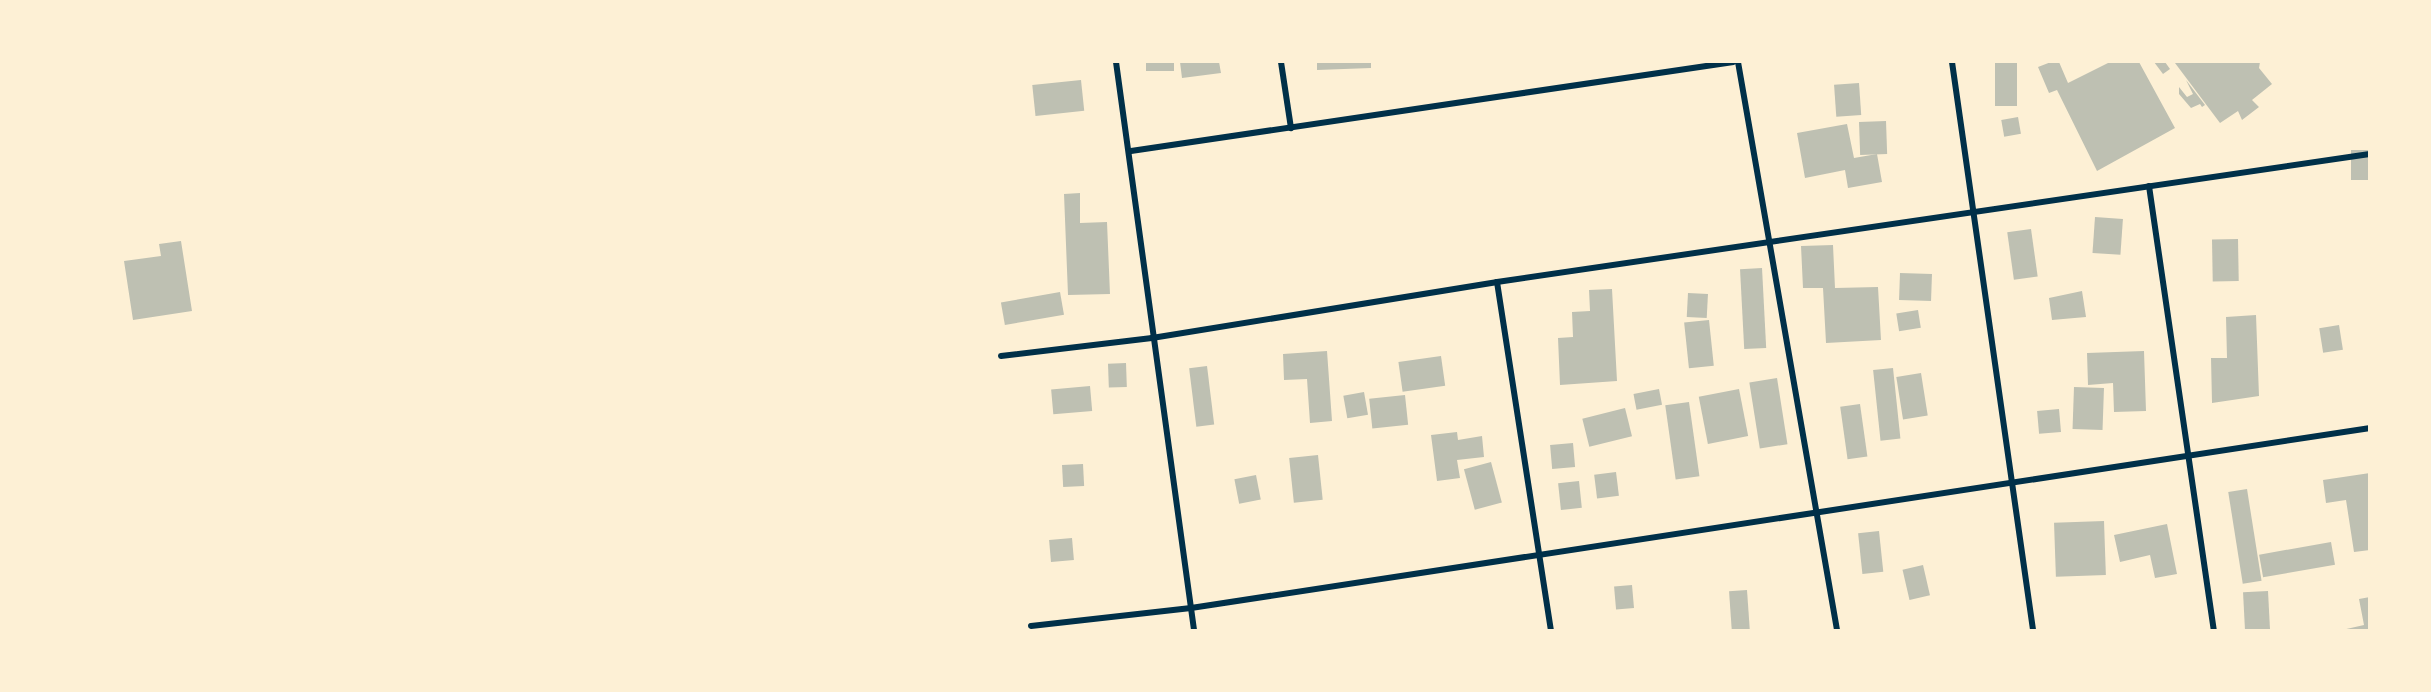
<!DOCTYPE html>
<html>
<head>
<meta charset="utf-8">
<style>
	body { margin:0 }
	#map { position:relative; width:2431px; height:692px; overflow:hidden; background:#fdf0d5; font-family:Cabin,sans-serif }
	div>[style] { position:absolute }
	.building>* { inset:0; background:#bec0b2; transform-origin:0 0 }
	.minor>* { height:6px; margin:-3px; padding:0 3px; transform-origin:3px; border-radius:3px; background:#003049 }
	span { translate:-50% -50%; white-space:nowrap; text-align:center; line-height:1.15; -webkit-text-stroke:4.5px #fdf0d5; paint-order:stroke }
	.frame { position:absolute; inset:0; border:63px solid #fdf0d5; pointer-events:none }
</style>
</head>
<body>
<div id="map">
	<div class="building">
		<i style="left:1146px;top:62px;width:28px;height:9px"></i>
		<i style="clip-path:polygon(1180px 62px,1219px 62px,1221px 73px,1182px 78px)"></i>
		<i style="clip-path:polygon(1317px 62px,1371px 62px,1371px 68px,1317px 70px)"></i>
		<i style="left:1995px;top:62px;width:22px;height:44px"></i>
		<i style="clip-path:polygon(2051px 62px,2059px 62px,2068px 83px,2110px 62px,2139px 62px,2175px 128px,2097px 171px,2057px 90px,2049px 93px,2038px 67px)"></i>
		<i style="clip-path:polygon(2154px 62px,2165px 62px,2170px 69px,2163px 74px)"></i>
		<i style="clip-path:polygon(2260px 62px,2259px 68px,2272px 84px,2252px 100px,2259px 107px,2242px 120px,2238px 111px,2220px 123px,2175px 63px)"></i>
		<i style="left:1081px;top:80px;width:31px;height:49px;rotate:84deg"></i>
		<i style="clip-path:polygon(2186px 80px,2205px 105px,2202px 107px,2200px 104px,2191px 108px,2179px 94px,2179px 87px,2187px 97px,2193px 94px)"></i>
		<i style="left:1859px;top:83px;width:32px;height:25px;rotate:86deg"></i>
		<i style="left:2018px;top:117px;width:17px;height:17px;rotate:80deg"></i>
		<i style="left:1886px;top:121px;width:33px;height:27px;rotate:88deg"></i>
		<i style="clip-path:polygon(1847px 124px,1854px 158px,1877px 154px,1882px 182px,1848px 188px,1845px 170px,1805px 178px,1797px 133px)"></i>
		<i style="left:2370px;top:150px;width:30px;height:19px;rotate:90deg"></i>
		<i style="clip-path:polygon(1080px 193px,1080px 223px,1107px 222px,1110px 294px,1068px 295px,1064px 194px)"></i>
		<i style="left:2095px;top:217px;width:28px;height:36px;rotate:4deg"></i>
		<i style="left:2031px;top:229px;width:48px;height:24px;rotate:82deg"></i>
		<i style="left:2238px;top:239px;width:42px;height:26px;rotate:89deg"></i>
		<i style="clip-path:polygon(181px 241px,192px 311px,133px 320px,124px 261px,161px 256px,159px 244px)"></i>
		<i style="clip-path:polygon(1833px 245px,1835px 288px,1878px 287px,1881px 340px,1826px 343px,1823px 288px,1803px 288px,1801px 246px)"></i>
		<i style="left:1762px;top:268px;width:80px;height:22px;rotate:87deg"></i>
		<i style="left:1900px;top:273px;width:32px;height:27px;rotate:2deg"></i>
		<i style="clip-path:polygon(1612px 289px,1617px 381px,1560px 385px,1558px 338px,1573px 337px,1572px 312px,1590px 311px,1589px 290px)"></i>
		<i style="clip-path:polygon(2082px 291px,2086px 317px,2052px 320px,2049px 298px)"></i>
		<i style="left:1060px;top:292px;width:23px;height:60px;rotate:80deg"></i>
		<i style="left:1688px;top:293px;width:20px;height:24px;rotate:3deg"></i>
		<i style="left:1918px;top:310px;width:18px;height:22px;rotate:81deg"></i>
		<i style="clip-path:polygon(2256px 315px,2259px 396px,2212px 403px,2211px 358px,2227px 358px,2226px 317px)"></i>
		<i style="left:1709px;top:320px;width:46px;height:25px;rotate:84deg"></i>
		<i style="left:2339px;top:325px;width:25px;height:20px;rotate:81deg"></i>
		<i style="clip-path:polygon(1327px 351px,1332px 421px,1310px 423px,1307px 379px,1284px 380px,1283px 354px)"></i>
		<i style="clip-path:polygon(2144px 351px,2146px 411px,2114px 412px,2113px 383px,2088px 385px,2087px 353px)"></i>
		<i style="left:1441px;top:356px;width:30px;height:43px;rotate:82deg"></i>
		<i style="left:1126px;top:363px;width:24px;height:18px;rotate:88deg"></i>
		<i style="left:1207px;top:366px;width:59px;height:18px;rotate:83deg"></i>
		<i style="left:1893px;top:368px;width:71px;height:20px;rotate:84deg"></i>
		<i style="left:1921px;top:373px;width:43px;height:25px;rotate:81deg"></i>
		<i style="left:1777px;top:378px;width:67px;height:28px;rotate:81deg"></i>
		<i style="left:1090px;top:386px;width:25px;height:39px;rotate:85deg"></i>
		<i style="left:2074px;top:387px;width:30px;height:42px;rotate:2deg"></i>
		<i style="left:1659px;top:389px;width:16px;height:26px;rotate:79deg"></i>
		<i style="left:1739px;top:389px;width:48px;height:41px;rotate:79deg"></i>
		<i style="left:1364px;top:392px;width:23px;height:21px;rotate:80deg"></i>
		<i style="left:1405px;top:395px;width:30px;height:36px;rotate:84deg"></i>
		<i style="left:1689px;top:402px;width:75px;height:24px;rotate:82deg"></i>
		<i style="left:1860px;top:404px;width:53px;height:20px;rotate:82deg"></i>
		<i style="left:1625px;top:408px;width:29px;height:44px;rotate:76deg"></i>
		<i style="left:2059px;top:409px;width:23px;height:22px;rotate:85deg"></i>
		<i style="clip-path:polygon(1457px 432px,1458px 440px,1482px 436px,1484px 457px,1457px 460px,1460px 478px,1437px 481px,1431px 435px)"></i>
		<i style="left:1573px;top:443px;width:24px;height:23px;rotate:85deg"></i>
		<i style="left:1318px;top:455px;width:45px;height:29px;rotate:84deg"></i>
		<i style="left:1491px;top:462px;width:42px;height:28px;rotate:75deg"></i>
		<i style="left:1083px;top:464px;width:22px;height:21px;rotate:87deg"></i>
		<i style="left:1616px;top:472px;width:24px;height:22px;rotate:83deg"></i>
		<i style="clip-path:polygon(2370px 473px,2370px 550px,2354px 552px,2346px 500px,2326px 503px,2323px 480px)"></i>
		<i style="left:1256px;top:475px;width:25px;height:22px;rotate:79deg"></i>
		<i style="left:1579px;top:481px;width:27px;height:21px;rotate:84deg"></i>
		<i style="left:2247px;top:489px;width:93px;height:19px;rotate:81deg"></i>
		<i style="left:2104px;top:521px;width:54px;height:50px;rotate:88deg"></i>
		<i style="clip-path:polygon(2167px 524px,2177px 574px,2155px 578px,2150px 555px,2120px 562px,2114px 535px)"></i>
		<i style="left:1879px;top:531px;width:41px;height:21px;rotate:84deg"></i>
		<i style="left:1072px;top:538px;width:22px;height:23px;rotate:85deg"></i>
		<i style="left:2331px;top:542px;width:23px;height:73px;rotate:80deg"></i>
		<i style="left:1923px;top:565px;width:31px;height:21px;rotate:77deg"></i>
		<i style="left:1632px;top:585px;width:23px;height:18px;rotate:85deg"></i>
		<i style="left:1747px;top:590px;width:39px;height:18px;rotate:86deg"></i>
		<i style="left:2268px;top:591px;width:39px;height:25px;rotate:87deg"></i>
		<i style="clip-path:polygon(2370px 597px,2370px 630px,2342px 630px,2364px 625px,2359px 599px)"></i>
	</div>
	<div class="minor">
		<i style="left:1116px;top:62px;width:573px;rotate:82.18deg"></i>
		<i style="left:1281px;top:62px;width:67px;rotate:81.4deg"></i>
		<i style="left:1738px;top:62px;width:577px;rotate:80.11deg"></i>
		<i style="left:1952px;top:62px;width:574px;rotate:81.88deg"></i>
		<i style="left:1131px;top:151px;width:609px;rotate:-8.41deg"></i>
		<i style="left:2149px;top:186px;width:449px;rotate:81.7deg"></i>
		<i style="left:1497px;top:282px;width:352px;rotate:81.2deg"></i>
		<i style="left:1001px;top:356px;width:152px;rotate:-6.8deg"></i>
		<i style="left:1152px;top:338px;width:350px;rotate:-9.2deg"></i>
		<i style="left:1497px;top:282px;width:882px;rotate:-8.34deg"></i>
		<i style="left:1031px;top:626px;width:161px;rotate:-6.4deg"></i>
		<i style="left:1191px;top:608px;width:1193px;rotate:-8.68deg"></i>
	</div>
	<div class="frame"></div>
</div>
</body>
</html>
